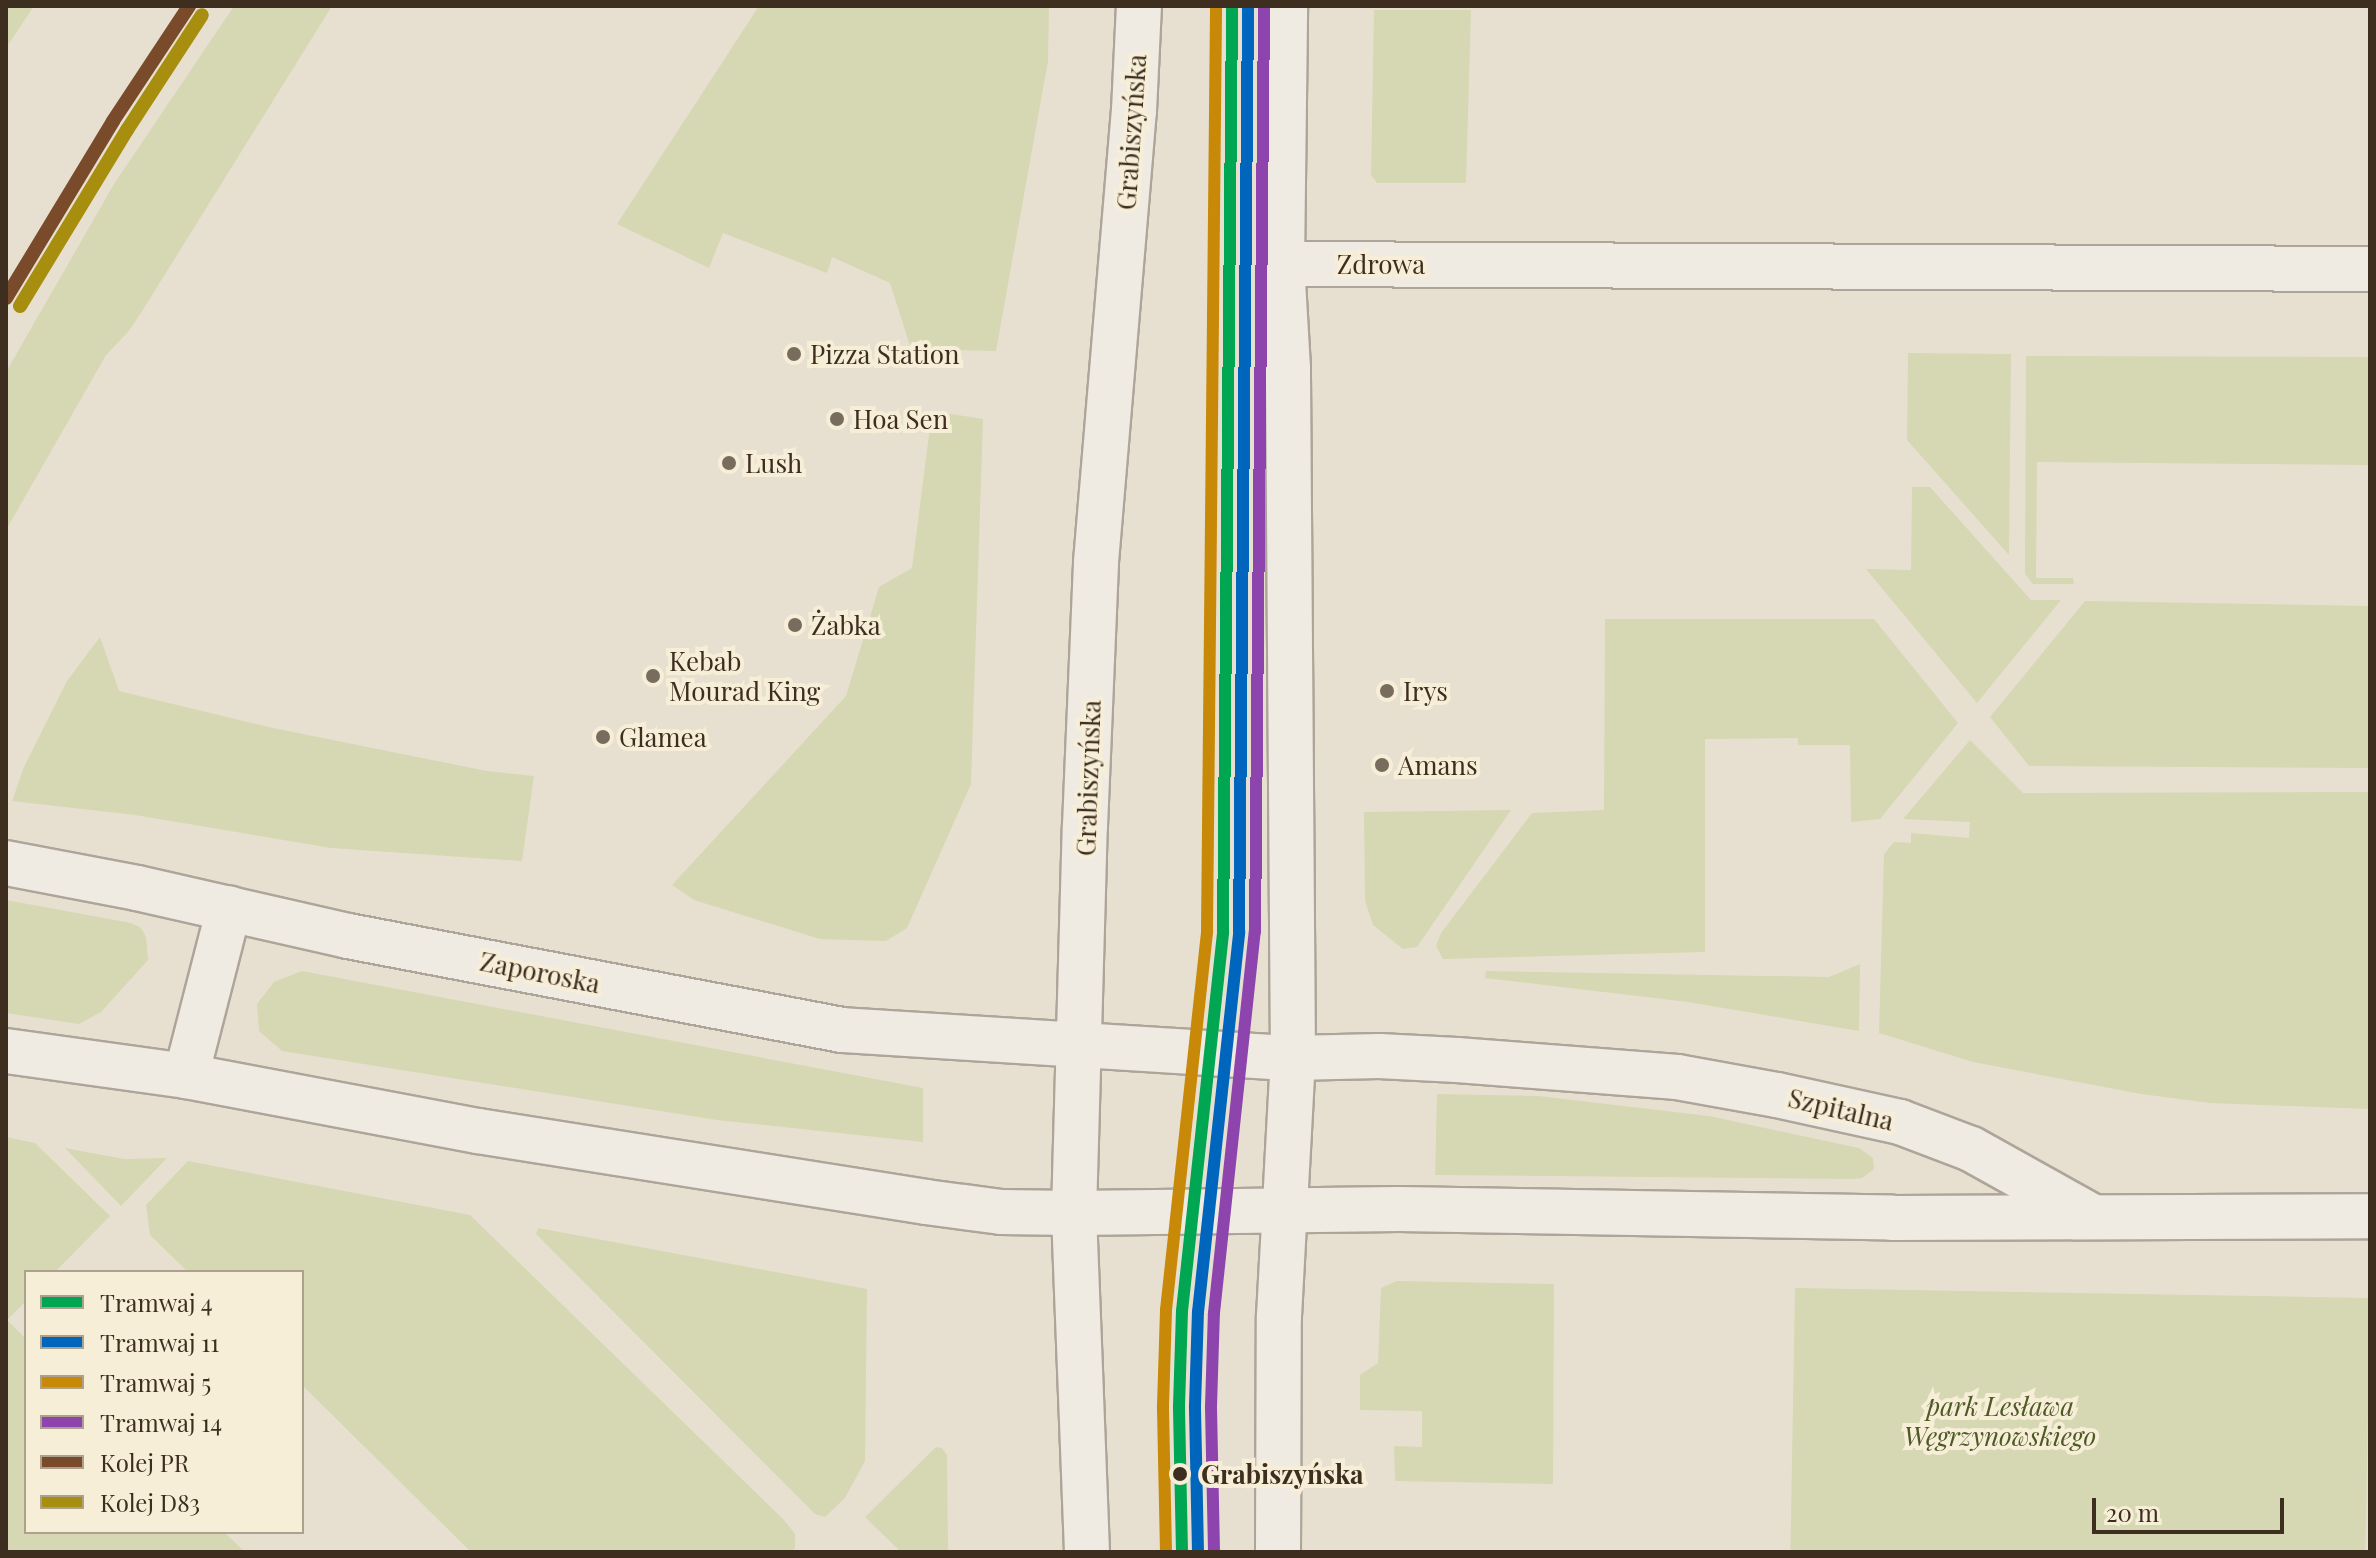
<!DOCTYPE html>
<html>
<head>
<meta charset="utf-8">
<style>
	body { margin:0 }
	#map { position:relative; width:2376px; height:1558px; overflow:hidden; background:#e7e0d1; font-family:"Playfair Display",serif }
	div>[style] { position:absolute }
	.green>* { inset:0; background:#d6d7b3; transform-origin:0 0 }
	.roads { filter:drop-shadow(2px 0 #ada599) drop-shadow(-2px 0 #ada599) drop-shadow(0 2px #ada599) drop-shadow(0 -2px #ada599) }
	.minor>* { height:44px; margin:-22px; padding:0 22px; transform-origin:22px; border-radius:22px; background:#efebe3 }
	.tertiary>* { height:44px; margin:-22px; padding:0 22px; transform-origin:22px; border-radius:22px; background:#efebe3 }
	.secondary>* { height:44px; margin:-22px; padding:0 22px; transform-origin:22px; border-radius:22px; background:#efebe3 }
	.rail-1>* { height:14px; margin:-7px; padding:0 7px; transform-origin:7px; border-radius:7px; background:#7a4b2a }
	.rail-2>* { height:14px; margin:-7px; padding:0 7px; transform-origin:7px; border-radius:7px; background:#a88e0e }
	.tram-1>* { height:12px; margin:-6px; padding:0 6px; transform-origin:6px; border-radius:6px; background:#00a651 }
	.tram-2>* { height:12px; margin:-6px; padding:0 6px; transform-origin:6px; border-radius:6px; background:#0065bd }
	.tram-3>* { height:12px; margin:-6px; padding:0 6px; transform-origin:6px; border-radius:6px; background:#c88808 }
	.tram-4>* { height:12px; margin:-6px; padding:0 6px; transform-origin:6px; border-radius:6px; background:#8e44ad }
	.dots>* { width:22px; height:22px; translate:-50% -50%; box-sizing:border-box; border:4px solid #f7eed8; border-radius:50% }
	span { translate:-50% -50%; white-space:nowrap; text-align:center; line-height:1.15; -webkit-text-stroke:8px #f7eed8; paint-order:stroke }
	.street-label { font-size:26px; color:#3d2e20 }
	.poi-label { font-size:26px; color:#3d2e20 }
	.left { translate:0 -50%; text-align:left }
	.park-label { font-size:26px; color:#4d5a26; font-style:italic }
	.stop-label { font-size:26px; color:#3d2e20; font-weight:700 }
	.frame { position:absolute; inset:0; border:8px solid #3d2e20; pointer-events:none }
	.legend { position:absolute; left:24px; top:1270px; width:280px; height:264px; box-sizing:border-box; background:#f7eed8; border:2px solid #ada18e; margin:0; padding:10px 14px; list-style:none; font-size:24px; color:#3d2e20 }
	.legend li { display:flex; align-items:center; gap:16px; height:40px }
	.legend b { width:40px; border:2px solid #ada18e }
	.scale { position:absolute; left:2092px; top:1498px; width:192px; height:36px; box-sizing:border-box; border:4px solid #3d2e20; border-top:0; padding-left:10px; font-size:24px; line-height:28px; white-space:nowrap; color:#3d2e20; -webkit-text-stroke:6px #f7eed8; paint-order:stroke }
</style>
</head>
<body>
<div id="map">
	<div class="green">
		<i style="clip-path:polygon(6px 6px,34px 6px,6px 48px)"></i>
		<i style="clip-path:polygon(234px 6px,332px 6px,144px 308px,128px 332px,106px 355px,6px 530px,6px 372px,114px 184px)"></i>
		<i style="clip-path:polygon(759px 6px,1049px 6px,1048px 61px,996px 351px,911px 349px,890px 283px,832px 257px,827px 273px,723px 233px,709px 268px,617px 224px)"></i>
		<i style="clip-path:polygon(1374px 10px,1471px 10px,1466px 183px,1377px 183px,1371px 175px)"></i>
		<i style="clip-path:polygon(1908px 353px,2011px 354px,2009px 555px,1907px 440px)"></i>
		<i style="clip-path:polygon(2026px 356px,2370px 357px,2370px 465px,2037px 462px,2036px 578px,2073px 578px,2074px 584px,2033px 584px,2025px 574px)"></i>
		<i style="clip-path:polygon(932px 411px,983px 419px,971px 784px,907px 928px,886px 941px,820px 939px,694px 900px,672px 885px,846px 696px,879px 587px,912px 568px)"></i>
		<i style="clip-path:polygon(1912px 487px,1930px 487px,2031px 600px,2061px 600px,1977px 703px,1866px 569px,1911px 570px)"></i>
		<i style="clip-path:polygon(2085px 601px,2370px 606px,2370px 768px,2029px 766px,1990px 717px)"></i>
		<i style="clip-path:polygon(1605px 619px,1874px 619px,1958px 723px,1880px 819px,1851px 822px,1850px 745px,1798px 745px,1798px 738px,1705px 739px,1705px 952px,1443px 959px,1436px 946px,1441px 933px,1532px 813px,1604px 810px)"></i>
		<i style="clip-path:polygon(100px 637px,119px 691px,273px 728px,487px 771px,534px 776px,522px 861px,331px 848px,135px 815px,12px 801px,24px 767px,67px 681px)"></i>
		<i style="clip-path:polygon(1970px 740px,2023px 793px,2370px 792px,2370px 1109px,2210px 1103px,2141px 1094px,1973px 1062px,1879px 1033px,1884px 854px,1894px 842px,1911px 843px,1911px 833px,1969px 838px,1970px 822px,1903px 819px)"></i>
		<i style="clip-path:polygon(1511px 810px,1417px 947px,1403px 949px,1373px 925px,1365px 901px,1364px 812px)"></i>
		<i style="clip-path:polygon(6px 900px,131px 923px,141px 928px,146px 937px,148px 960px,101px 1012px,79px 1024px,6px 1013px)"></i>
		<i style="clip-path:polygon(1860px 964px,1859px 1031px,1688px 1002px,1485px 978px,1486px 971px,1829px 977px)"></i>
		<i style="clip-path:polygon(302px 971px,923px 1088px,923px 1142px,717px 1120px,282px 1051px,259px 1031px,257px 1004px,274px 982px)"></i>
		<i style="clip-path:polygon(1437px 1094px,1538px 1096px,1709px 1116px,1859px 1148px,1873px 1158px,1874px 1169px,1862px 1178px,1852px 1179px,1435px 1175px)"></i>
		<i style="clip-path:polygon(6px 1137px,35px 1143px,110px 1216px,55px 1272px,26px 1272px,26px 1301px,7px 1320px,26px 1339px,26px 1532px,224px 1532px,245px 1552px,6px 1552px)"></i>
		<i style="clip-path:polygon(65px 1148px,124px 1159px,167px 1158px,121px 1206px)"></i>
		<i style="clip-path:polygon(188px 1161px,470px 1215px,784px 1520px,795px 1534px,795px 1548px,791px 1552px,471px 1552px,302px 1385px,302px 1272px,188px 1272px,150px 1235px,146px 1205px)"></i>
		<i style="clip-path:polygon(538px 1228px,867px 1289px,865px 1461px,845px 1498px,825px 1517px,815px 1514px,536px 1234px)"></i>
		<i style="clip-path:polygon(1397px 1281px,1554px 1284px,1553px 1484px,1395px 1481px,1394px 1446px,1422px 1447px,1422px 1411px,1360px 1410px,1360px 1375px,1378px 1363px,1381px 1288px)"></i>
		<i style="left:1795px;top:1288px;width:575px;height:264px;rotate:1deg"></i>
		<i style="clip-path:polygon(936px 1447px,942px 1448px,947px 1455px,948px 1552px,901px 1552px,865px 1517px)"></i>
	</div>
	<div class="roads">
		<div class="minor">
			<i style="left:1282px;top:264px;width:1088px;rotate:0.26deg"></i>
		</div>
		<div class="tertiary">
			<i style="left:1293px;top:1058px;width:86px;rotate:-1.3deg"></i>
			<i style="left:1379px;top:1056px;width:78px;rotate:2.9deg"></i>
			<i style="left:1457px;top:1060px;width:221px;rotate:4.4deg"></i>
			<i style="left:1677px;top:1077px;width:102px;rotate:10.2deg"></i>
			<i style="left:1777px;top:1095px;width:126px;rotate:12.4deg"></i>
			<i style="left:1900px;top:1122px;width:76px;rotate:20.8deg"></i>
			<i style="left:1971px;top:1149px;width:134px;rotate:29.1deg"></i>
			<i style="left:1074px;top:1213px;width:325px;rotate:-0.7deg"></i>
			<i style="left:1399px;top:1209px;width:493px;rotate:1deg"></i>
			<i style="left:1892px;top:1218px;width:478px;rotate:-0.2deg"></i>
		</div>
		<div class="secondary">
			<i style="left:6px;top:863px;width:133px;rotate:10.8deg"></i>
			<i style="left:137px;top:888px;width:216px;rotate:12.8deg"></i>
			<i style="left:348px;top:936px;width:503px;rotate:10.77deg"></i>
			<i style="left:842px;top:1030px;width:452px;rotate:3.6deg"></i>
			<i style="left:6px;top:1051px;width:182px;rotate:7.9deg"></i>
			<i style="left:186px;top:1076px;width:297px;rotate:10.7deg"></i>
			<i style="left:478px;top:1131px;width:454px;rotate:9deg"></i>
			<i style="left:926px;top:1202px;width:76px;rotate:7.6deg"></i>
			<i style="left:1001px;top:1212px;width:73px;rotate:0.8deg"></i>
			<i style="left:186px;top:1076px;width:173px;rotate:-75.6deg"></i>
			<i style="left:1087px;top:1552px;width:339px;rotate:-92.2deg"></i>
			<i style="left:1074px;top:1213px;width:387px;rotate:-88.4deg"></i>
			<i style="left:1085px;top:826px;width:264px;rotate:-87.6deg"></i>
			<i style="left:1096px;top:562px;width:453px;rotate:-85.2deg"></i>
			<i style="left:1134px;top:111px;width:105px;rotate:-87.3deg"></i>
			<i style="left:1278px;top:1552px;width:236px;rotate:-89.8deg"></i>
			<i style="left:1279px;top:1316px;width:258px;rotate:-86.9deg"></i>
			<i style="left:1293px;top:1058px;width:690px;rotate:-90.42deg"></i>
			<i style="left:1288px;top:368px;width:104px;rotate:-93.3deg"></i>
			<i style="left:1282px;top:264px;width:258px;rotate:-89.3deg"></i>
		</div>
	</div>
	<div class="rail-1">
		<i style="left:6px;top:298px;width:207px;rotate:-58.8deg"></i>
		<i style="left:113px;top:121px;width:138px;rotate:-56.5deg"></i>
	</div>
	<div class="rail-2">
		<i style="left:20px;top:306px;width:206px;rotate:-58.7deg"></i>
		<i style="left:127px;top:130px;width:137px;rotate:-56.9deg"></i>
	</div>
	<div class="tram-1">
		<i style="left:1182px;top:1552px;width:146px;rotate:-91.2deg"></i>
		<i style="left:1179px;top:1406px;width:95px;rotate:-88.2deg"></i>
		<i style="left:1182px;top:1311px;width:381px;rotate:-83.8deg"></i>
		<i style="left:1223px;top:932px;width:926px;rotate:-89.44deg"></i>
	</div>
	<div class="tram-2">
		<i style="left:1198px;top:1552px;width:146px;rotate:-91.2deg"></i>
		<i style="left:1195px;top:1406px;width:94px;rotate:-88.2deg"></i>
		<i style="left:1198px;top:1312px;width:382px;rotate:-83.8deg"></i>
		<i style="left:1239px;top:932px;width:926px;rotate:-89.44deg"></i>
	</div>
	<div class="tram-3">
		<i style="left:1166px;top:1552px;width:146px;rotate:-91.2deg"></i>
		<i style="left:1163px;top:1406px;width:96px;rotate:-88.2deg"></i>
		<i style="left:1166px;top:1310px;width:381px;rotate:-83.8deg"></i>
		<i style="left:1207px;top:931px;width:925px;rotate:-89.44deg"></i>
	</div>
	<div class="tram-4">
		<i style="left:1214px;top:1551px;width:145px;rotate:-91.2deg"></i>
		<i style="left:1211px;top:1406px;width:93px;rotate:-88.2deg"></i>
		<i style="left:1214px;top:1313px;width:383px;rotate:-83.9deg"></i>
		<i style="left:1255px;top:932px;width:926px;rotate:-89.44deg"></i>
	</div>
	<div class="dots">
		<i style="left:794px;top:354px;background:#786c5e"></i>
		<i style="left:837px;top:419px;background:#786c5e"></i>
		<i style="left:729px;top:463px;background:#786c5e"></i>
		<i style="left:795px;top:625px;background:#786c5e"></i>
		<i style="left:653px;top:676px;background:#786c5e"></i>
		<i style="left:1387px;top:691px;background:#786c5e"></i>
		<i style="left:603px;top:737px;background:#786c5e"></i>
		<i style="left:1382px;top:765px;background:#786c5e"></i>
		<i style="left:1180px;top:1474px;background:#3d2e20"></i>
	</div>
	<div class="street-label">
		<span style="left:1131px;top:132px;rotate:-86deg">Grabiszyńska</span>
		<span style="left:1381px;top:264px">Zdrowa</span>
		<span style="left:1088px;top:778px;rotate:-88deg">Grabiszyńska</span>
		<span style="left:540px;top:972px;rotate:11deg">Zaporoska</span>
		<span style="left:1841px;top:1109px;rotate:13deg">Szpitalna</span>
	</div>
	<div class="poi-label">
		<span class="left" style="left:810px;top:354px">Pizza Station</span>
		<span class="left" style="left:853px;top:419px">Hoa Sen</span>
		<span class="left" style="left:745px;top:463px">Lush</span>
		<span class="left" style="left:811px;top:625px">Żabka</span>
		<span class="left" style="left:669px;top:676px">Kebab<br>Mourad King</span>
		<span class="left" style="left:1403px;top:691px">Irys</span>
		<span class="left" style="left:619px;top:737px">Glamea</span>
		<span class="left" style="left:1398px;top:765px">Amans</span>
	</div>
	<div class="park-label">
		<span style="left:2000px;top:1421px">park Lesława<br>Węgrzynowskiego</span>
	</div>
	<div class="stop-label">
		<span class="left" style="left:1201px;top:1474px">Grabiszyńska</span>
	</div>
	<div class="frame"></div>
	<ul class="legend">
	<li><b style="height:10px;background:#00a651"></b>Tramwaj 4</li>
	<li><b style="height:10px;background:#0065bd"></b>Tramwaj 11</li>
	<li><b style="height:10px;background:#c88808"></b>Tramwaj 5</li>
	<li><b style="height:10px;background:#8e44ad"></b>Tramwaj 14</li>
	<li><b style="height:10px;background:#7a4b2a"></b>Kolej PR</li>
	<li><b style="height:10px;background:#a88e0e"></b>Kolej D83</li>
	</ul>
	<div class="scale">20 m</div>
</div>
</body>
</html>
